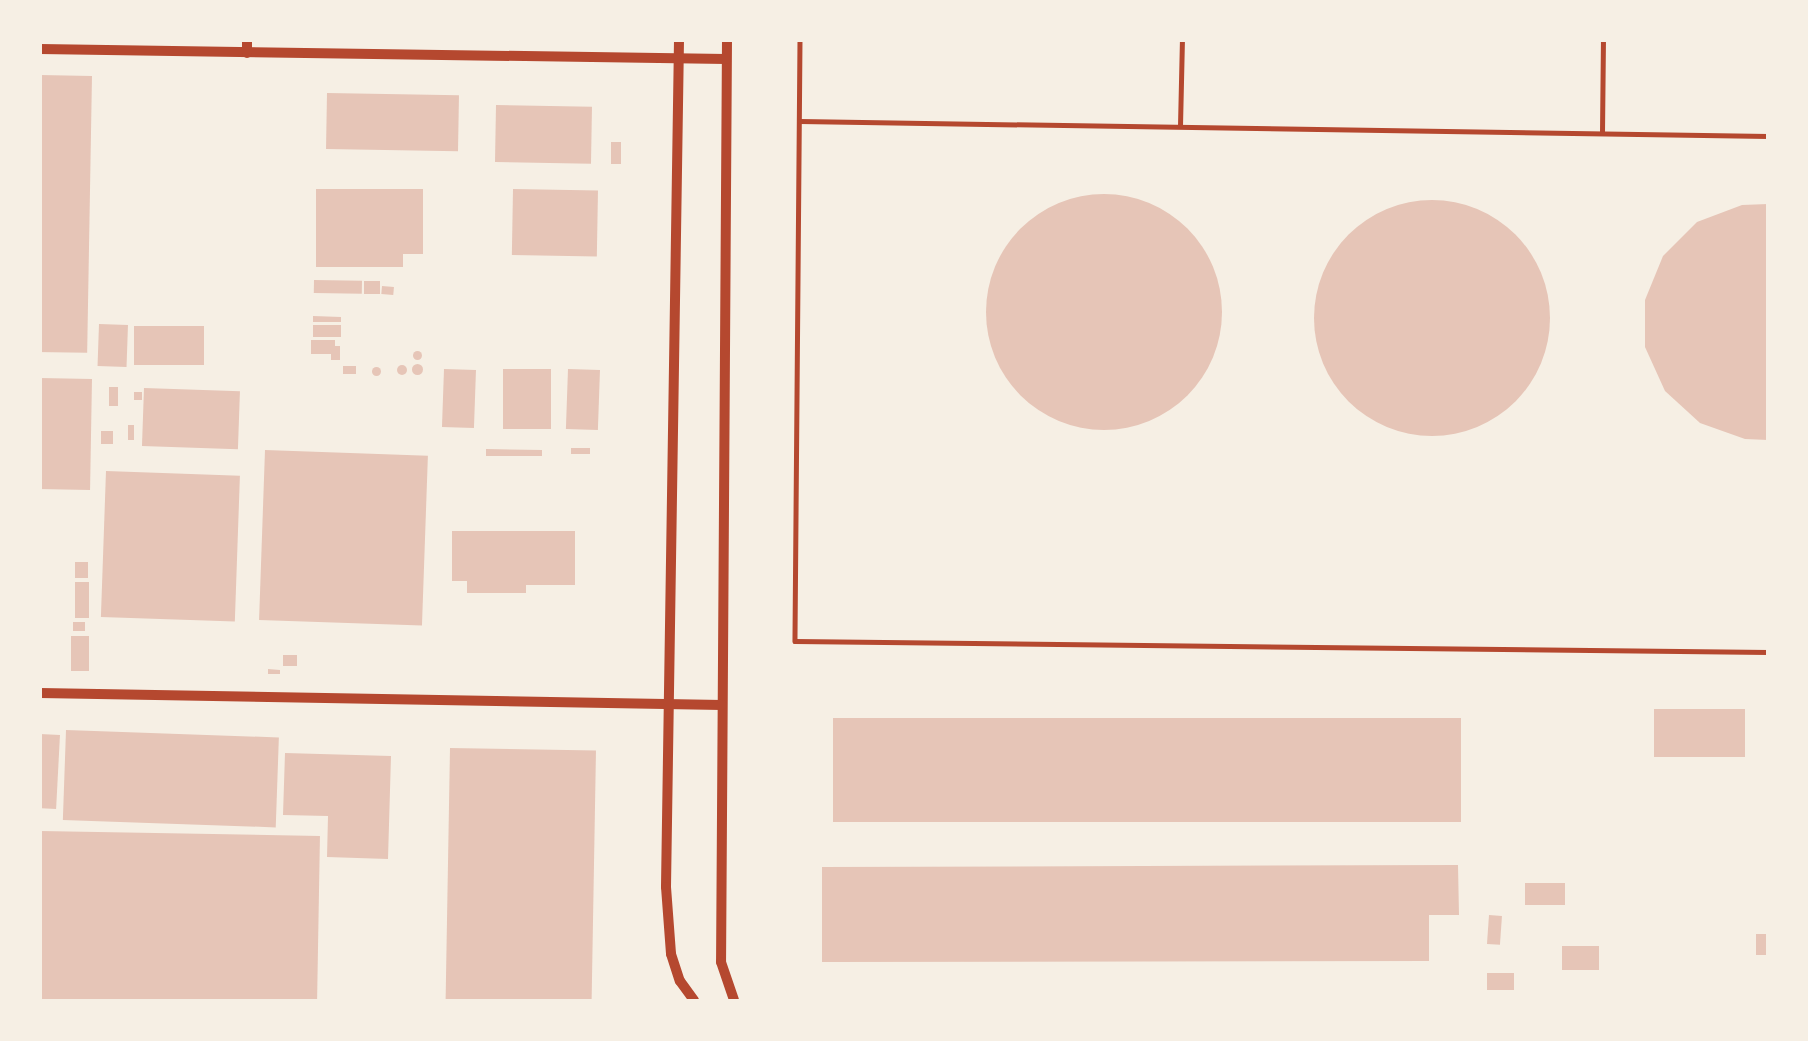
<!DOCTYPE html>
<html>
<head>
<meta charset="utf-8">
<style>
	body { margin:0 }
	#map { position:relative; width:1808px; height:1041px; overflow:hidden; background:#f6efe4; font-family:Figtree,sans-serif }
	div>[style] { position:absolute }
	.building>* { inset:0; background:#e6c5b7; transform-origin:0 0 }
	.round { border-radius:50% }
	.service>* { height:4.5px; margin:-2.25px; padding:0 2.25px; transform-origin:2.25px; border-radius:2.25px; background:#b5482f }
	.tertiary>* { height:10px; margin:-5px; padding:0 5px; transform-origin:5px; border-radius:5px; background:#b5482f }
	span { translate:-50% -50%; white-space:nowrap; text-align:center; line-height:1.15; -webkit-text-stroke:5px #f6efe4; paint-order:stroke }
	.frame { position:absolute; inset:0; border:42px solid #f6efe4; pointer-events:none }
</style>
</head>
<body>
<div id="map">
	<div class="building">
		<i style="left:40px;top:75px;width:52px;height:277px;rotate:1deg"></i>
		<i style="left:327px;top:93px;width:132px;height:56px;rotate:1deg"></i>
		<i style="left:496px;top:105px;width:96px;height:57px;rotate:1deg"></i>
		<i style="left:611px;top:142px;width:10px;height:22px"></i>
		<i style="clip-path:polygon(316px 189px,423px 189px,423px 254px,403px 254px,403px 267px,316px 267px)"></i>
		<i style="left:513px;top:189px;width:85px;height:66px;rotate:1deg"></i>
		<i class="round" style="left:986px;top:194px;width:236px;height:236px"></i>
		<i class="round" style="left:1314px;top:200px;width:236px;height:236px"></i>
		<i style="clip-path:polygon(1768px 204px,1768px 440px,1745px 439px,1700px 423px,1665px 391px,1645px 347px,1645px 300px,1663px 256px,1697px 222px,1742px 205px)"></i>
		<i style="left:314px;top:280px;width:48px;height:13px;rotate:1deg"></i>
		<i style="left:364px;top:281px;width:16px;height:13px"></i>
		<i style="left:382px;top:286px;width:12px;height:8px;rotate:5deg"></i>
		<i style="clip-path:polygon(313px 316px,341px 317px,341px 322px,313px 322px)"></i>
		<i style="left:99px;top:324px;width:29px;height:42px;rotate:2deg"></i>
		<i style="left:313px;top:325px;width:28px;height:12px"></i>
		<i style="left:134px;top:326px;width:70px;height:39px"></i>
		<i style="clip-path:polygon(311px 340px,335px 340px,335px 346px,340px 346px,340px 360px,331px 360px,331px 354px,311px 354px)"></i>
		<i class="round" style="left:412.5px;top:350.5px;width:9px;height:9px"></i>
		<i class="round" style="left:411.5px;top:363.5px;width:11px;height:11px"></i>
		<i class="round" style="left:397px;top:365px;width:10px;height:10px"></i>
		<i style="left:343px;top:366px;width:13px;height:8px"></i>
		<i class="round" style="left:371.5px;top:366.5px;width:9px;height:9px"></i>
		<i style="left:444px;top:369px;width:32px;height:58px;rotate:2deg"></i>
		<i style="left:503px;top:369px;width:48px;height:60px"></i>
		<i style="left:568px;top:369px;width:32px;height:60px;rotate:2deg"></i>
		<i style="left:40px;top:378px;width:52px;height:111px;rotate:1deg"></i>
		<i style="left:109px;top:387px;width:9px;height:19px"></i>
		<i style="left:144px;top:388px;width:96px;height:58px;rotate:2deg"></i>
		<i style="left:134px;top:392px;width:8px;height:8px"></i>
		<i style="left:128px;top:425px;width:6px;height:15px"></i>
		<i style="left:101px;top:431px;width:12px;height:13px"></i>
		<i style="left:571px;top:448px;width:19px;height:6px"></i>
		<i style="clip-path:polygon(486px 449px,542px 450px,542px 456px,486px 456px)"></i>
		<i style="left:265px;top:450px;width:163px;height:170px;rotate:2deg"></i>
		<i style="left:106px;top:471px;width:134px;height:146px;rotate:2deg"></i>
		<i style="clip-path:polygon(452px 531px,575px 531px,575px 585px,526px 585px,526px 593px,467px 593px,467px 581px,452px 581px)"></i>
		<i style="left:75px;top:562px;width:13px;height:16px"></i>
		<i style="left:89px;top:582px;width:36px;height:14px;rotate:90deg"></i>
		<i style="left:85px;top:622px;width:9px;height:12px;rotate:90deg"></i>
		<i style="left:71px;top:636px;width:18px;height:35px"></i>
		<i style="left:283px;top:655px;width:14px;height:11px"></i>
		<i style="clip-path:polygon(268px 669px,280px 670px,280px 674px,268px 674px)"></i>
		<i style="left:1654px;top:709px;width:91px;height:48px"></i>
		<i style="left:1461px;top:718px;width:104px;height:628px;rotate:90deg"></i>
		<i style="left:66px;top:730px;width:213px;height:90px;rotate:2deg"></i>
		<i style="left:40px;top:734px;width:20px;height:74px;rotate:3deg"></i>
		<i style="left:450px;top:748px;width:146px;height:252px;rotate:1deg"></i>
		<i style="clip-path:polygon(285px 753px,391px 756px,388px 859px,327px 857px,328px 816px,283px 815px)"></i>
		<i style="left:40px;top:831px;width:280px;height:169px;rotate:1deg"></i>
		<i style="clip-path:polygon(1458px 865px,1459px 915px,1429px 915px,1429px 961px,822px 962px,822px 867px)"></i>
		<i style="left:1565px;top:883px;width:22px;height:40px;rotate:90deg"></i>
		<i style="left:1489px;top:915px;width:13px;height:29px;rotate:4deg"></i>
		<i style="left:1768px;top:934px;width:21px;height:12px;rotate:90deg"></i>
		<i style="left:1599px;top:946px;width:24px;height:37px;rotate:90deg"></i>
		<i style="left:1487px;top:973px;width:27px;height:17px"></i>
	</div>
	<div class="service">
		<i style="left:800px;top:40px;width:601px;rotate:90.48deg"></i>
		<i style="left:795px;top:641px;width:973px;rotate:0.65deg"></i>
		<i style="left:800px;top:121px;width:968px;rotate:0.89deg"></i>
		<i style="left:1180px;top:126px;width:86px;rotate:-88.7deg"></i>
		<i style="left:1602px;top:133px;width:93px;rotate:-89.4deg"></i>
	</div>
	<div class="tertiary">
		<i style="left:679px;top:40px;width:847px;rotate:90.88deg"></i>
		<i style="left:666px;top:887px;width:67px;rotate:85.7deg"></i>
		<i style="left:671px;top:954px;width:28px;rotate:72deg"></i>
		<i style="left:680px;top:981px;width:24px;rotate:54deg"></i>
		<i style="left:727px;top:40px;width:922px;rotate:90.37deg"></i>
		<i style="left:721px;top:962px;width:40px;rotate:71.1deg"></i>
		<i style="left:40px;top:49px;width:686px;rotate:0.84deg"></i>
		<i style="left:247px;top:53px;width:13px;rotate:-90deg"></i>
		<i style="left:40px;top:693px;width:682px;rotate:1.01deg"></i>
	</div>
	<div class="frame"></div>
</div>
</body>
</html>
